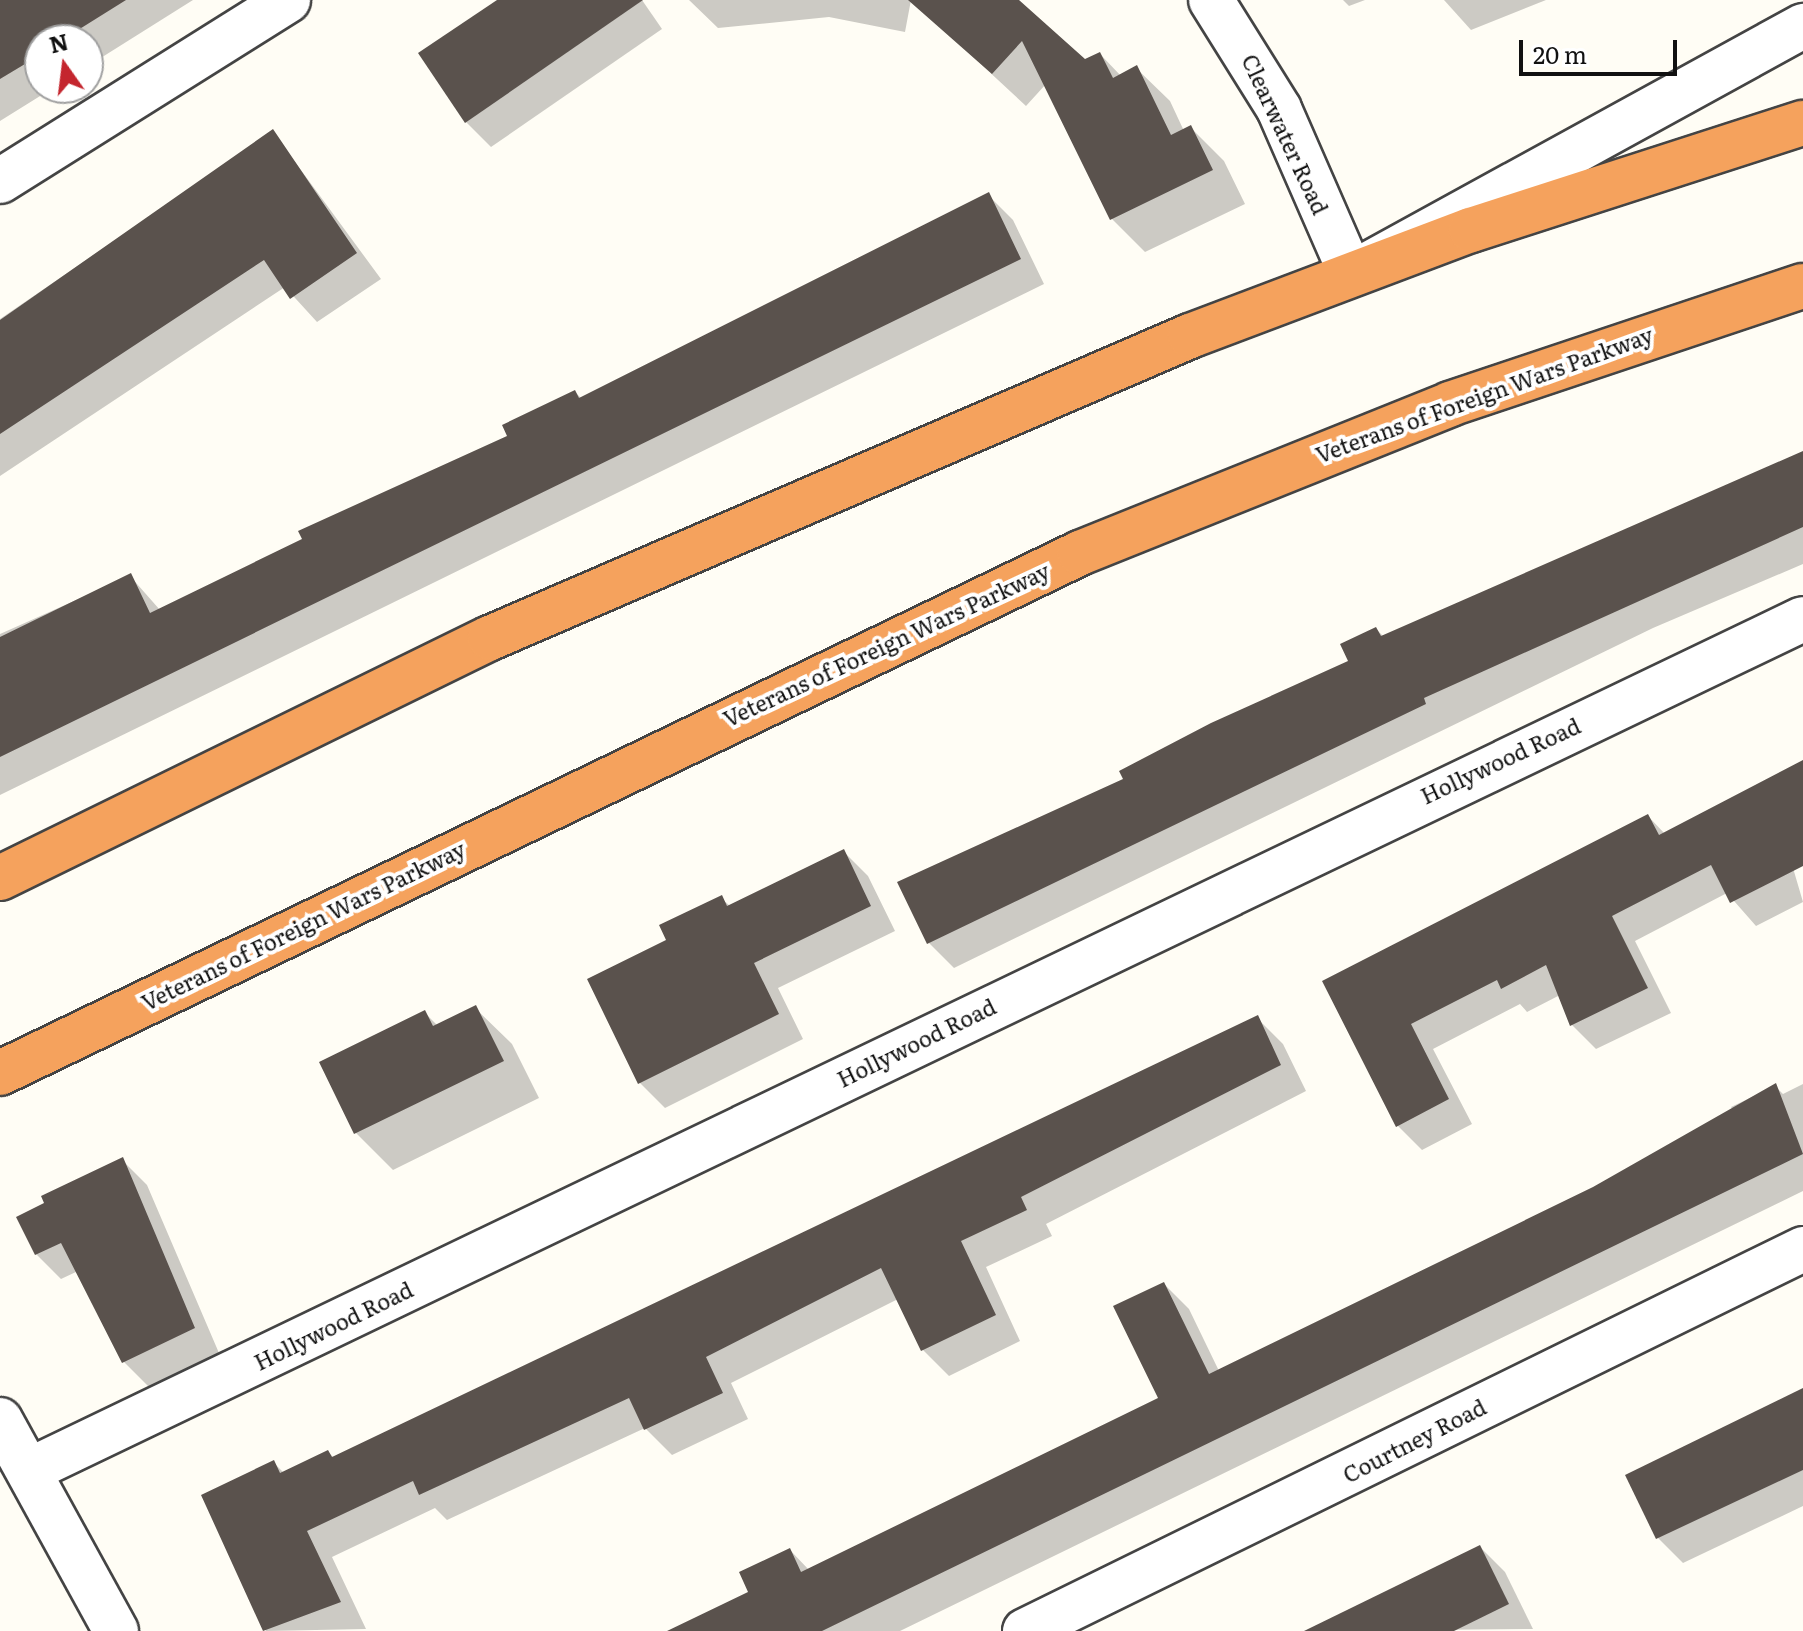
<!DOCTYPE html>
<html>
<head>
<meta charset="utf-8">
<style>
	body { margin:0 }
	#map { position:relative; width:1803px; height:1631px; overflow:hidden; background:#fffdf5; font-family:Literata,serif }
	div>[style] { position:absolute }
	.shadow>* { inset:0; background:#0003 }
	.building>* { inset:0; background:#5a524d }
	.roads { filter:drop-shadow(2px 0 #444) drop-shadow(-2px 0 #444) drop-shadow(0 2px #444) drop-shadow(0 -2px #444) }
	.street>* { height:44px; margin:-22px; padding:0 22px; transform-origin:22px; border-radius:22px; background:#fff }
	.highway>* { height:44px; margin:-22px; padding:0 22px; transform-origin:22px; border-radius:22px; background:#f5a25d }
	span { translate:-50% -50%; white-space:nowrap; text-align:center; line-height:1.15; -webkit-text-stroke:8px #fff; paint-order:stroke }
	.street-label { font-size:22px; color:#111 }
	.north { position:absolute; left:24px; top:24px; width:80px; height:80px; box-sizing:border-box; background:#fff; border:2px solid #a0a0a0; border-radius:50%; rotate:346deg; font-size:22px; font-weight:700; line-height:32px; text-align:center; color:#111 }
	.north::after { content:''; display:block; margin:auto; width:28px; height:36px; background:#c4262e; clip-path:polygon(50% 0,100% 100%,50% 72%,0 100%) }
	.scale { position:absolute; left:1519px; top:40px; width:158px; height:36px; box-sizing:border-box; border:4px solid #111; border-top:0; padding-left:10px; font-size:24px; line-height:28px; white-space:nowrap; color:#111; -webkit-text-stroke:6px #fff; paint-order:stroke }
</style>
</head>
<body>
<div id="map">
	<div class="shadow">
		<i style="clip-path:polygon(0 0,193px 0,88px 66px,88px 40px,40px 40px,40px 88px,53px 88px,0 121px)"></i>
		<i style="clip-path:polygon(517px 0,642px 0,662px 29px,491px 147px,466px 122px)"></i>
		<i style="clip-path:polygon(689px 0,911px 0,905px 32px,829px 17px,718px 28px)"></i>
		<i style="clip-path:polygon(946px 0,1016px 0,1085px 62px,1100px 54px,1121px 76px,1136px 68px,1170px 101px,1184px 131px,1191px 128px,1224px 161px,1245px 204px,1145px 252px,1112px 219px,1046px 84px,1026px 106px,930px 17px)"></i>
		<i style="clip-path:polygon(1343px 0,1365px 0,1349px 6px)"></i>
		<i style="clip-path:polygon(1444px 0,1546px 0,1471px 30px)"></i>
		<i style="clip-path:polygon(273px 132px,381px 279px,317px 322px,285px 287px,0 476px,0 319px)"></i>
		<i style="clip-path:polygon(988px 195px,1013px 220px,1044px 284px,0 795px,0 634px,130px 576px,160px 610px,510px 437px,575px 392px,582px 399px)"></i>
		<i style="clip-path:polygon(1803px 453px,1803px 564px,1653px 628px,954px 968px,929px 943px,1125px 780px,1350px 662px,1376px 629px,1384px 637px)"></i>
		<i style="clip-path:polygon(1803px 763px,1803px 864px,1793px 868px,1803px 902px,1756px 926px,1727px 893px,1635px 941px,1671px 1013px,1596px 1049px,1572px 1025px,1560px 995px,1527px 1012px,1520px 1004px,1433px 1049px,1472px 1124px,1422px 1150px,1398px 1126px,1325px 982px,1648px 816px,1665px 834px)"></i>
		<i style="clip-path:polygon(843px 851px,868px 876px,895px 931px,778px 988px,803px 1039px,665px 1108px,640px 1083px,589px 980px,669px 941px,721px 898px,730px 906px)"></i>
		<i style="clip-path:polygon(475px 1008px,512px 1044px,539px 1098px,393px 1170px,356px 1133px,321px 1063px,424px 1012px,438px 1026px)"></i>
		<i style="clip-path:polygon(1257px 1018px,1283px 1044px,1306px 1091px,1046px 1224px,1052px 1236px,986px 1267px,1020px 1341px,949px 1376px,922px 1349px,898px 1299px,731px 1383px,748px 1419px,672px 1455px,645px 1428px,447px 1520px,435px 1508px,332px 1557px,366px 1629px,266px 1631px,204px 1496px,274px 1463px,284px 1473px,328px 1452px,334px 1458px)"></i>
		<i style="clip-path:polygon(1803px 1084px,1803px 1191px,900px 1631px,677px 1631px,751px 1593px,790px 1550px,809px 1570px,1160px 1399px,1164px 1284px,1189px 1309px,1219px 1371px,1594px 1189px,1735px 1114px,1731px 1107px,1775px 1086px,1783px 1094px)"></i>
		<i style="clip-path:polygon(122px 1160px,147px 1185px,219px 1353px,149px 1387px,124px 1362px,78px 1271px,61px 1279px,36px 1254px)"></i>
		<i style="clip-path:polygon(1803px 1395px,1803px 1506px,1683px 1563px,1658px 1538px)"></i>
		<i style="clip-path:polygon(1480px 1547px,1505px 1572px,1533px 1629px,1308px 1631px)"></i>
	</div>
	<div class="building">
		<i style="clip-path:polygon(0 0,126px 0,62px 40px,40px 40px,40px 55px,0 79px)"></i>
		<i style="clip-path:polygon(497px 0,643px 0,465px 123px,418px 53px)"></i>
		<i style="clip-path:polygon(908px 0,1019px 0,1085px 59px,1100px 52px,1113px 78px,1137px 65px,1171px 135px,1191px 125px,1213px 170px,1110px 220px,1022px 41px,992px 74px)"></i>
		<i style="clip-path:polygon(273px 129px,357px 253px,290px 299px,264px 260px,0 434px,0 320px)"></i>
		<i style="clip-path:polygon(989px 192px,1021px 259px,0 757px,0 637px,131px 573px,150px 613px,302px 539px,298px 531px,507px 436px,502px 425px,575px 390px,579px 398px)"></i>
		<i style="clip-path:polygon(1803px 451px,1803px 527px,1424px 698px,1426px 704px,927px 944px,897px 882px,1123px 779px,1119px 771px,1211px 723px,1348px 661px,1340px 644px,1376px 627px,1381px 636px)"></i>
		<i style="clip-path:polygon(1803px 760px,1803px 866px,1730px 903px,1711px 865px,1612px 916px,1648px 988px,1570px 1026px,1546px 965px,1501px 989px,1497px 980px,1411px 1024px,1449px 1099px,1396px 1127px,1322px 981px,1648px 814px,1659px 835px)"></i>
		<i style="clip-path:polygon(844px 849px,871px 906px,754px 963px,779px 1014px,638px 1084px,587px 979px,666px 940px,659px 925px,722px 895px,727px 906px)"></i>
		<i style="clip-path:polygon(476px 1005px,504px 1061px,354px 1134px,319px 1062px,425px 1010px,433px 1026px)"></i>
		<i style="clip-path:polygon(1258px 1015px,1281px 1065px,1021px 1197px,1027px 1210px,961px 1241px,996px 1315px,921px 1351px,881px 1268px,706px 1357px,723px 1393px,644px 1430px,629px 1398px,419px 1495px,413px 1481px,307px 1531px,341px 1602px,263px 1631px,201px 1495px,274px 1460px,280px 1473px,328px 1450px,332px 1457px)"></i>
		<i style="clip-path:polygon(1776px 1083px,1803px 1154px,822px 1631px,667px 1631px,748px 1592px,739px 1572px,790px 1548px,801px 1572px,1158px 1398px,1113px 1306px,1164px 1282px,1209px 1374px,1593px 1187px)"></i>
		<i style="clip-path:polygon(123px 1157px,195px 1328px,122px 1363px,61px 1243px,35px 1255px,16px 1217px,44px 1203px,41px 1196px)"></i>
		<i style="clip-path:polygon(1803px 1388px,1803px 1470px,1656px 1539px,1625px 1475px)"></i>
		<i style="clip-path:polygon(1480px 1545px,1509px 1604px,1454px 1631px,1304px 1631px)"></i>
	</div>
	<div class="roads">
		<div class="street">
			<i style="left:1211px;top:0;width:128px;rotate:58deg"></i>
			<i style="left:1279px;top:109px;width:180px;rotate:66.4deg"></i>
			<i style="left:1351px;top:274px;width:516px;rotate:-28.75deg"></i>
			<i style="left:0;top:181px;width:340px;rotate:-32.1deg"></i>
			<i style="left:0;top:1420px;width:241px;rotate:61.2deg"></i>
			<i style="left:32px;top:1469px;width:1964px;rotate:-25.64deg"></i>
			<i style="left:1025px;top:1631px;width:867px;rotate:-26.15deg"></i>
		</div>
		<div class="highway">
			<i style="left:0;top:878px;width:546px;rotate:-26.1deg"></i>
			<i style="left:490px;top:638px;width:762px;rotate:-23.34deg"></i>
			<i style="left:1190px;top:336px;width:300px;rotate:-20.7deg"></i>
			<i style="left:1471px;top:230px;width:349px;rotate:-17.9deg"></i>
			<i style="left:0;top:1073px;width:1199px;rotate:-25.71deg"></i>
			<i style="left:1080px;top:553px;width:399px;rotate:-21.9deg"></i>
			<i style="left:1450px;top:404px;width:372px;rotate:-18.5deg"></i>
		</div>
	</div>
	<div class="street-label">
		<span style="left:1286px;top:134px;rotate:65deg">Clearwater Road</span>
		<span style="left:1484px;top:394px;rotate:-20deg">Veterans of Foreign Wars Parkway</span>
		<span style="left:886px;top:644px;rotate:-25deg">Veterans of Foreign Wars Parkway</span>
		<span style="left:1500px;top:760px;rotate:-25deg">Hollywood Road</span>
		<span style="left:303px;top:925px;rotate:-26deg">Veterans of Foreign Wars Parkway</span>
		<span style="left:916px;top:1042px;rotate:-26deg">Hollywood Road</span>
		<span style="left:333px;top:1325px;rotate:-26deg">Hollywood Road</span>
		<span style="left:1414px;top:1440px;rotate:-27deg">Courtney Road</span>
	</div>
	<div class="north">N</div>
	<div class="scale">20 m</div>
</div>
</body>
</html>
